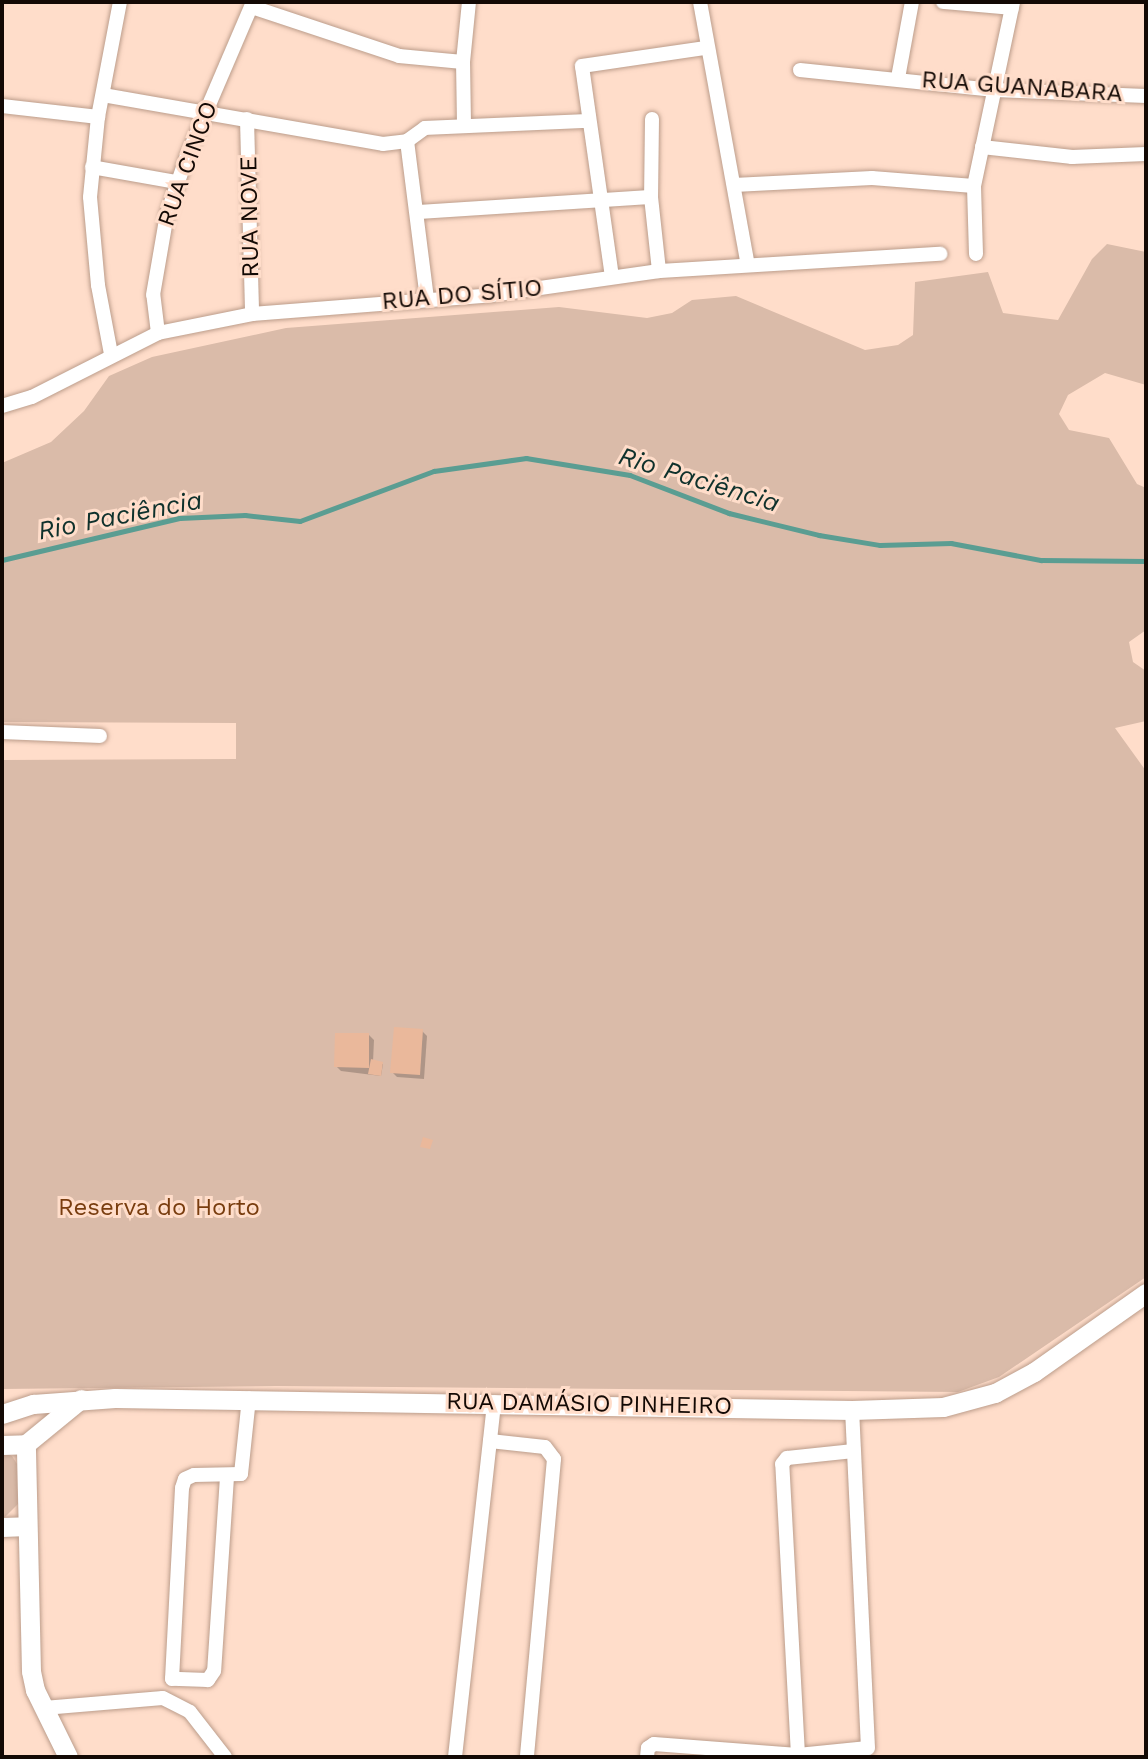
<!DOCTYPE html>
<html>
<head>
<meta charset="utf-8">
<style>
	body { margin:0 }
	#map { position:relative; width:1148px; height:1759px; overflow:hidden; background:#ffddca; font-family:"Work Sans",sans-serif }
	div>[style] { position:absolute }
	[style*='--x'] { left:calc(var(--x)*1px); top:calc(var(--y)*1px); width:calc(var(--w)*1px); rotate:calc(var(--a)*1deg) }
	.green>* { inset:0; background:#dabba9 }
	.shadow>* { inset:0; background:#0003 }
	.stream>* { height:4.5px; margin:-2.25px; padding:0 2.25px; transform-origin:2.25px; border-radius:2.25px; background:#5a9d92 }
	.building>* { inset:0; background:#eab89b }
	.roads { filter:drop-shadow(0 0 2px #bc9d8b) drop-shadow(0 0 2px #bc9d8b) }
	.minor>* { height:14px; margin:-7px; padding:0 7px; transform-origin:7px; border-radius:7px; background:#fff }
	.tertiary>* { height:19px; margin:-9.5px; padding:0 9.5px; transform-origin:9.5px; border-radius:9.5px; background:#fff }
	span { translate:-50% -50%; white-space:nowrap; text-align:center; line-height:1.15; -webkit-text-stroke:6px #ffddca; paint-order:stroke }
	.street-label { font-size:24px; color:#130904 }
	.park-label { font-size:24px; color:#793d0f }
	.water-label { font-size:26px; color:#0f312c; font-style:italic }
	.frame { position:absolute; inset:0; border:4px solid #130904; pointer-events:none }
</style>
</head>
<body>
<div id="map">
	<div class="green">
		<i style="clip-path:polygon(1107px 244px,1146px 252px,1146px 385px,1105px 373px,1068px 395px,1059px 414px,1069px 430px,1109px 438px,1137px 484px,1146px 488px,1146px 630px,1129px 642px,1133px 662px,1146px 671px,1146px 721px,1115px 728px,1146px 771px,1146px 1277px,999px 1377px,958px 1392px,277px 1386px,2px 1389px,2px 760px,236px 759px,236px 723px,2px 722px,2px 463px,51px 442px,84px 411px,109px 376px,152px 357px,286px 328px,559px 307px,647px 318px,672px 313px,692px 300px,736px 296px,865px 350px,898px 345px,913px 335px,915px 282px,988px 272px,1003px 313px,1058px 320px,1092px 259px)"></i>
		<i style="clip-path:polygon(2px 1452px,12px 1456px,17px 1464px,18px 1504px,2px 1520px)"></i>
	</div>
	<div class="shadow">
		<i style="clip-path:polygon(422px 1031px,427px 1036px,424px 1079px,397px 1077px,392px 1072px)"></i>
		<i style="clip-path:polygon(369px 1035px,374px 1040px,373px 1062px,383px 1064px,381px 1076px,341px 1071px,336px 1066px)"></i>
	</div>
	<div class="stream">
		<i style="--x:2;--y:560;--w:183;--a:-13.3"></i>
		<i style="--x:180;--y:518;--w:65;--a:-2.6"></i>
		<i style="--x:245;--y:515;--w:55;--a:6.2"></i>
		<i style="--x:300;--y:521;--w:143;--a:-20.5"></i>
		<i style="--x:434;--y:471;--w:93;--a:-8"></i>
		<i style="--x:526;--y:458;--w:105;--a:9.3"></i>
		<i style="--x:630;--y:475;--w:106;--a:21"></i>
		<i style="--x:729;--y:513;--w:93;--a:13.7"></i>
		<i style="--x:819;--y:535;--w:62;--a:9.3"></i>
		<i style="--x:880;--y:545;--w:71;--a:-1.6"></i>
		<i style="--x:951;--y:543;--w:92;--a:10.7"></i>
		<i style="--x:1041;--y:560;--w:105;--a:0.5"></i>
	</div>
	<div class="building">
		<i style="clip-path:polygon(394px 1027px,423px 1029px,420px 1075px,390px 1073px)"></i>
		<i style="clip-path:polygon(335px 1033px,369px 1033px,369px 1068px,334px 1067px)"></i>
		<i style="clip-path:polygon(371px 1059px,383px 1062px,381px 1076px,368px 1074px)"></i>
		<i style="clip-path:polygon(423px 1137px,433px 1140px,430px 1149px,420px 1147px)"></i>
	</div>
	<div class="roads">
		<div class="minor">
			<i style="--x:700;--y:2;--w:267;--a:79.7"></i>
			<i style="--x:943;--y:2;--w:69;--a:5"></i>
			<i style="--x:252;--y:7;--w:155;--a:18.4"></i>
			<i style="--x:399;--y:56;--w:64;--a:5.4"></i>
			<i style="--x:800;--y:70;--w:196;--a:5.9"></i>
			<i style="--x:995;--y:90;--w:151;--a:2.3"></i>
			<i style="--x:898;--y:78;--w:77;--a:-79.6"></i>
			<i style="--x:103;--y:95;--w:284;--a:9.9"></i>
			<i style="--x:383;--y:144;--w:24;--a:-7"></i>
			<i style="--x:2;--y:106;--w:97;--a:6.5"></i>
			<i style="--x:247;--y:119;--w:195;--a:88.5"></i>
			<i style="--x:652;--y:119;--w:78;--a:90.7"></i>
			<i style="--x:651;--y:197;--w:74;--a:83.8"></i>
			<i style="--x:464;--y:124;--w:62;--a:-90.9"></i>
			<i style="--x:463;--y:62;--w:60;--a:-84.3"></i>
			<i style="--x:982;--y:147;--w:91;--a:6.3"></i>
			<i style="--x:1072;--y:157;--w:74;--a:-2.3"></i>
			<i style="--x:92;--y:167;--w:85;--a:10.1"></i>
			<i style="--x:734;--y:185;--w:138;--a:-2.9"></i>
			<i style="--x:872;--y:178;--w:102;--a:4.5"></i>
			<i style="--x:418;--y:212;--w:233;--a:-3.7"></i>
			<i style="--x:976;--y:254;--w:68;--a:-91.7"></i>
			<i style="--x:974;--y:186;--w:188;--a:-78"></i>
			<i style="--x:612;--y:277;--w:213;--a:-98.1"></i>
			<i style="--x:582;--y:66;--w:125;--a:-8.3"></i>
			<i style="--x:427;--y:299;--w:159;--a:-97.2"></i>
			<i style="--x:407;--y:141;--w:22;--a:-36"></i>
			<i style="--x:425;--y:128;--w:162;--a:-2.5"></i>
			<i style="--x:158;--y:333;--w:38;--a:-97"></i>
			<i style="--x:153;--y:295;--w:82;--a:-80.2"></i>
			<i style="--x:167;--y:214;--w:61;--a:-71"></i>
			<i style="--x:187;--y:156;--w:168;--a:-66.8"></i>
			<i style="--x:111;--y:354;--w:70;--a:-100.7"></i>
			<i style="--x:98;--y:285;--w:88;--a:-95.2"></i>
			<i style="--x:90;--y:197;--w:80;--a:-84.3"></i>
			<i style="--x:98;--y:117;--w:117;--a:-79.2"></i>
			<i style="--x:2;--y:406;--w:31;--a:-17"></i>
			<i style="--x:32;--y:397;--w:141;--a:-26.9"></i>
			<i style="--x:158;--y:333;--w:96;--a:-11.4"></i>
			<i style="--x:252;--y:314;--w:240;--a:-4.5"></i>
			<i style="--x:491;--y:295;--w:170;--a:-8.1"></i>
			<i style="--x:659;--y:271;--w:282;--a:-3.5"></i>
			<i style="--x:2;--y:732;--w:98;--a:2.3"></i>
			<i style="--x:490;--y:1441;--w:55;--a:6.2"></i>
			<i style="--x:545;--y:1447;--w:15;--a:53"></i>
			<i style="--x:554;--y:1459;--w:299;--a:95.2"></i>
			<i style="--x:227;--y:1477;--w:194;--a:93.8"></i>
			<i style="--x:214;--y:1671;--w:11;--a:124"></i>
			<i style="--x:208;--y:1680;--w:36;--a:-178"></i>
			<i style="--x:172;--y:1679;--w:191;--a:-87"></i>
			<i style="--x:182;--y:1488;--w:9;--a:-72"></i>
			<i style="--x:185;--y:1479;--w:10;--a:-24"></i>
			<i style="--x:194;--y:1475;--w:47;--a:-1.2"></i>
			<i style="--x:241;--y:1474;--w:76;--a:-84"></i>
			<i style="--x:44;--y:1708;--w:119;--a:-4.8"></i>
			<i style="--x:163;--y:1698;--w:30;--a:27"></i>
			<i style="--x:190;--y:1712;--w:57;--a:52.1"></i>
			<i style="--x:798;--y:1755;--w:291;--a:-93.1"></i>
			<i style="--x:782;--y:1464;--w:8;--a:-50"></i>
			<i style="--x:787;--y:1458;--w:67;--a:-6"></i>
			<i style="--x:455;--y:1757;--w:357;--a:-83.7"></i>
			<i style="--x:647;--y:1757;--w:9;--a:-84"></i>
			<i style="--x:648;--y:1748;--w:7;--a:-34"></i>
			<i style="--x:654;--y:1744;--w:144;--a:4.4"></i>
			<i style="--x:798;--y:1755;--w:70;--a:-5.7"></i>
			<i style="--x:868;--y:1748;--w:338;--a:-92.7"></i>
		</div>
		<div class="tertiary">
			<i style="--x:2;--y:1414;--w:33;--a:-18"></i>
			<i style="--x:33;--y:1404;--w:82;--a:-4.2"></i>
			<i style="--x:115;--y:1398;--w:737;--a:0.93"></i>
			<i style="--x:852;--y:1410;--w:91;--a:-1.9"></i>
			<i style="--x:943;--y:1407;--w:54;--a:-15.1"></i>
			<i style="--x:995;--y:1393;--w:44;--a:-28.3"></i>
			<i style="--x:1034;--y:1372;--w:137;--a:-35.2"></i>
			<i style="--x:2;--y:1445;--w:24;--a:-2"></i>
			<i style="--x:2;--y:1527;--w:25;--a:-2"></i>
			<i style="--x:68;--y:1757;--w:75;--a:-116.2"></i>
			<i style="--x:35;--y:1690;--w:19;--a:-102"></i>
			<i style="--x:31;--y:1671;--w:227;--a:-91.3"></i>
			<i style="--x:26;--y:1444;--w:71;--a:-39.3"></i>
		</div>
	</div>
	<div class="street-label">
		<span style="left:1022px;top:87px;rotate:4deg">RUA GUANABARA</span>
		<span style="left:188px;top:164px;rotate:-70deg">RUA CINCO</span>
		<span style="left:250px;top:217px;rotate:-91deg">RUA NOVE</span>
		<span style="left:462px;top:295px;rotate:-5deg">RUA DO SÍTIO</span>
		<span style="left:589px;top:1404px;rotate:1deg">RUA DAMÁSIO PINHEIRO</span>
	</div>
	<div class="park-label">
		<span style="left:159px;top:1208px">Reserva do Horto</span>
	</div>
	<div class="water-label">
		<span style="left:699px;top:480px;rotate:17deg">Rio Paciência</span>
		<span style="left:120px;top:516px;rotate:-11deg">Rio Paciência</span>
	</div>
	<div class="frame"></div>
</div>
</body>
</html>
